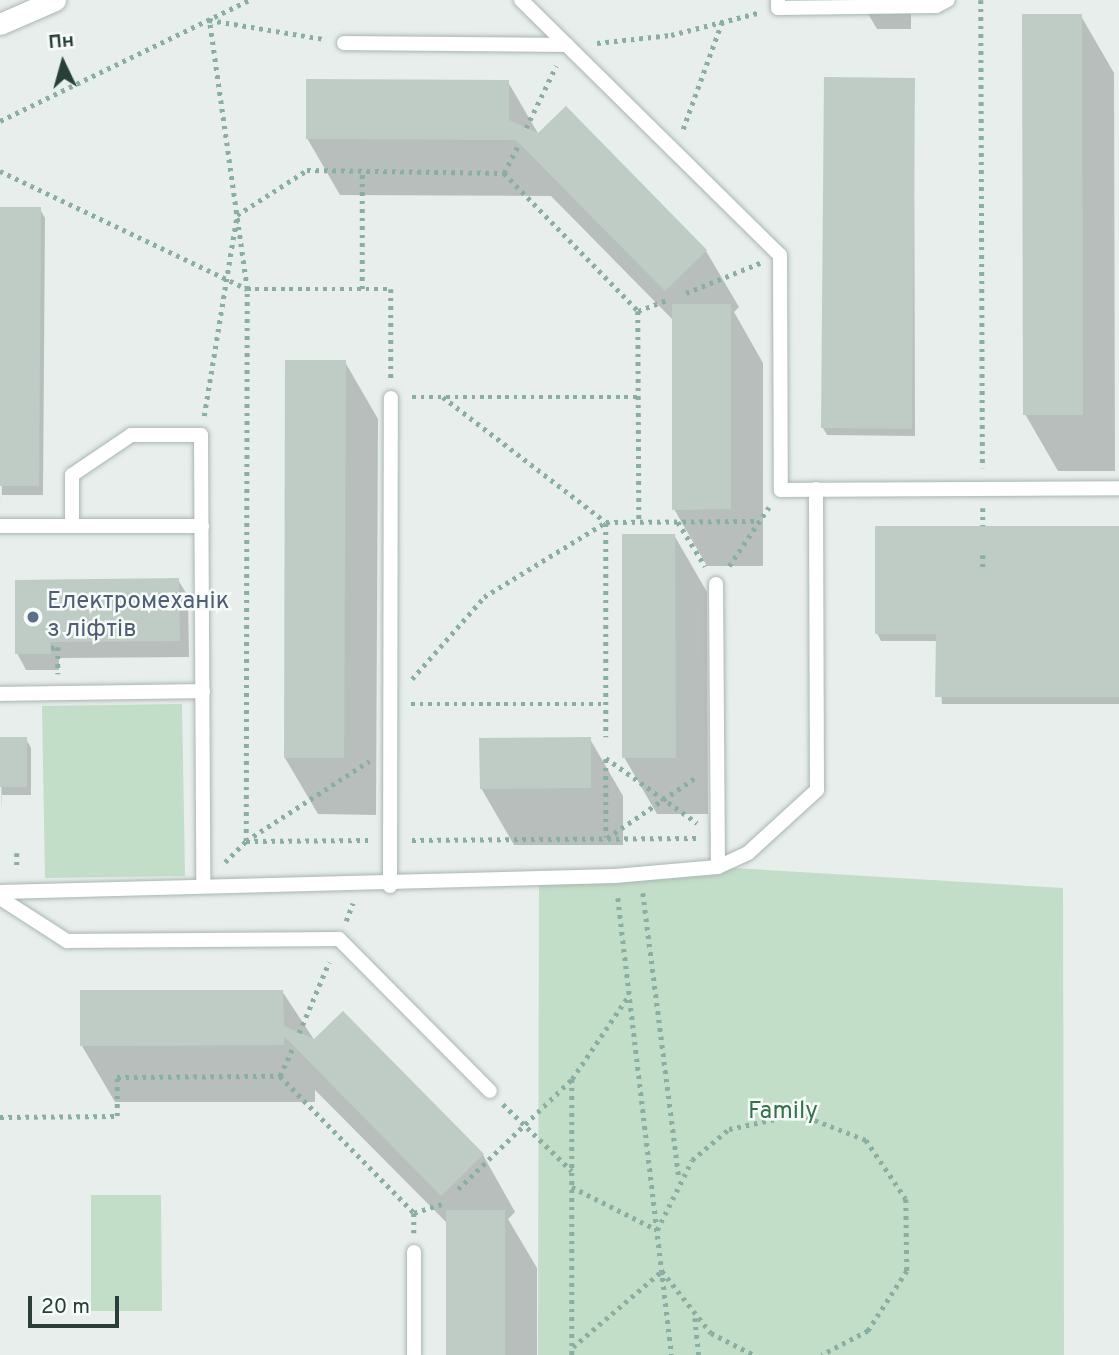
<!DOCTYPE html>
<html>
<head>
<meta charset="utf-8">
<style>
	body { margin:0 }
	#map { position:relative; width:1119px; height:1355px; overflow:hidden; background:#e7eeeb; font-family:Overpass,sans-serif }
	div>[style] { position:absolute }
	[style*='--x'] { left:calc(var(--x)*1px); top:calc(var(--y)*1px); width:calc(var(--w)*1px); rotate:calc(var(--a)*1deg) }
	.green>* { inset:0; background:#c2ddc8 }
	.shadow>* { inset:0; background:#0003 }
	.building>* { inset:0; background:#bfccc6 }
	.path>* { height:4.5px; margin-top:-2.25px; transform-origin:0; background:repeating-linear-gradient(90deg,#8aafa2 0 3.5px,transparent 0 8.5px) }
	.roads { filter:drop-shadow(0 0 2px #aab6b2) drop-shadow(0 0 2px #aab6b2) }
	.lane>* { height:14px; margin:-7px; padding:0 7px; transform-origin:7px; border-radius:7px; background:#fff }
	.secondary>* { height:21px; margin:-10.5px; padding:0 10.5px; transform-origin:10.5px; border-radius:10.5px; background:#fff }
	.dots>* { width:19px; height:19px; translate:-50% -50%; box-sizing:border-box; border:4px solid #f7fbf9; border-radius:50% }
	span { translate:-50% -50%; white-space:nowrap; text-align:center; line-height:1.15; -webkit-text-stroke:5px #f7fbf9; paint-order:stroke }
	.service-label { font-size:24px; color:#4e5e75 }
	.left { translate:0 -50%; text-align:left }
	.park-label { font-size:24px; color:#34734a }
	.north { position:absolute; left:28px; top:28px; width:70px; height:70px; -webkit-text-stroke:5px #f7fbf9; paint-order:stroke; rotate:355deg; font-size:19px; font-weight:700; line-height:28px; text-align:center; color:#273f38 }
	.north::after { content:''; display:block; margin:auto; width:24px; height:32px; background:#273f38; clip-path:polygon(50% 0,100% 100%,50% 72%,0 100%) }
	.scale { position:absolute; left:28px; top:1296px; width:91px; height:32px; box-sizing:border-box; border:4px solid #273f38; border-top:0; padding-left:9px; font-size:21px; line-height:24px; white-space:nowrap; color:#273f38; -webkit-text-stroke:5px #f7fbf9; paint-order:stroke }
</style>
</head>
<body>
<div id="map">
	<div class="green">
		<i style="clip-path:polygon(182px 704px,185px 876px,45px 878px,42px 706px)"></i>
		<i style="clip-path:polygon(718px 867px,1063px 888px,1064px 1355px,538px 1355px,539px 879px)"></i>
		<i style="clip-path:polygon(91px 1195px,161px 1195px,162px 1311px,91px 1311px)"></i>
	</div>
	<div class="shadow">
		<i style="clip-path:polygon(860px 0,911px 0,911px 29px,877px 29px)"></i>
		<i style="clip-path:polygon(1081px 16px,1114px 73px,1115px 471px,1058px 471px,1025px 414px)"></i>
		<i style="clip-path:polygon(914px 79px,915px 436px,827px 435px,823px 428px)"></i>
		<i style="clip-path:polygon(508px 82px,539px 135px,706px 251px,739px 307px,734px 312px,763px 363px,763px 566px,707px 566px,674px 509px,674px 321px,551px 196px,340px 195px,307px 138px)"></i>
		<i style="clip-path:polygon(0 209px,40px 209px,45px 218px,43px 495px,2px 495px,2px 515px)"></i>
		<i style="clip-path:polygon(345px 362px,378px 419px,376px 815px,318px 814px,285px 758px)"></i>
		<i style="clip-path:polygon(1119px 528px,1119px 704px,942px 704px,937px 641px,881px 641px,877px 633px)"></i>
		<i style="clip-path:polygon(674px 535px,707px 592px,708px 814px,657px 814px,624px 757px)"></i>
		<i style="clip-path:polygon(178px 580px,188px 596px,189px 657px,59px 658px,59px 670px,26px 670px,17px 653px)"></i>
		<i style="clip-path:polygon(0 739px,26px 739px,31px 748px,31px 795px,2px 795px,2px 811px)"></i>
		<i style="clip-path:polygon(590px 739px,623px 796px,623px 845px,514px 845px,481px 788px)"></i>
		<i style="clip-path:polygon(282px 991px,315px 1041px,343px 1013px,483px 1155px,515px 1212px,508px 1219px,537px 1268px,537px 1355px,448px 1355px,448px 1224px,315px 1090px,315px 1102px,115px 1102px,82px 1046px)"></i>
	</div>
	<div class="building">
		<i style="clip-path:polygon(1022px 14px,1082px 14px,1083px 415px,1023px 415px)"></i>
		<i style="clip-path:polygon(824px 77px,915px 78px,912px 429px,821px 428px)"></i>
		<i style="clip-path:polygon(306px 79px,509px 80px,509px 120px,538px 133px,566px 106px,707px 250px,665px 291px,516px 140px,306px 139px)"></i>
		<i style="clip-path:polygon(0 207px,41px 207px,39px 486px,0 486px)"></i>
		<i style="clip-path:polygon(672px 304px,731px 304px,731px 509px,672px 510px)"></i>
		<i style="clip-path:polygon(285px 360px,346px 360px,344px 758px,284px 758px)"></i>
		<i style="clip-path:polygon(875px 526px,1119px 526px,1119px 697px,935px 697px,936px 634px,875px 634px)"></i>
		<i style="clip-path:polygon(622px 534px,675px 534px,676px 758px,622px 758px)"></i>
		<i style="clip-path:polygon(179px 578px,180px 641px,50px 642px,51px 654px,15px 654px,15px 580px)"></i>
		<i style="clip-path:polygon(0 737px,27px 737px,27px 787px,0 787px)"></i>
		<i style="clip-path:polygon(591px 737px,591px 788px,480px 789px,479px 738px)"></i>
		<i style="clip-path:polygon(80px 990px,283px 990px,284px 1026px,314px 1039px,343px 1011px,484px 1154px,441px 1196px,284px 1036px,284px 1045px,80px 1046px)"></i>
		<i style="clip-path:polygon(446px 1210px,505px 1210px,505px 1355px,446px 1355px)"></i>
	</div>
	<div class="path">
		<i style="--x:981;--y:0;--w:468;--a:89.8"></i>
		<i style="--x:597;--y:43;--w:74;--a:-6.2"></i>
		<i style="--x:671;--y:35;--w:89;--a:-14.3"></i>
		<i style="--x:0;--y:121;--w:277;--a:-25.9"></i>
		<i style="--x:526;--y:128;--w:69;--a:-64.2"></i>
		<i style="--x:683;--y:129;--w:114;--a:-70"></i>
		<i style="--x:0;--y:171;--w:274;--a:25.5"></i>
		<i style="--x:247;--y:289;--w:144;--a:0"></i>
		<i style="--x:391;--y:289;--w:89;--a:90"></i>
		<i style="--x:504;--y:173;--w:31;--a:-63"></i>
		<i style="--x:362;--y:289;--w:118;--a:-90"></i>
		<i style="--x:686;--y:293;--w:80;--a:-22.1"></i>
		<i style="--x:638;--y:311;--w:34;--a:-21"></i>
		<i style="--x:412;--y:397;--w:227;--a:0"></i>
		<i style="--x:443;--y:397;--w:205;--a:37.5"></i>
		<i style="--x:204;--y:416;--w:204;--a:-80.7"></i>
		<i style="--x:237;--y:215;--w:83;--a:-32.7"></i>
		<i style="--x:307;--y:170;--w:197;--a:0.9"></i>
		<i style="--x:504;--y:173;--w:192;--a:45.8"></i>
		<i style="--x:638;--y:311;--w:211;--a:89.7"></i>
		<i style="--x:983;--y:508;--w:18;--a:90"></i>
		<i style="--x:678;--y:522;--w:52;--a:58.5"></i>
		<i style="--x:606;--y:523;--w:214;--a:90"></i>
		<i style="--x:983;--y:555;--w:16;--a:90"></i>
		<i style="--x:729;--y:566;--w:71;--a:-55.9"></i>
		<i style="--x:51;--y:648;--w:7;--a:-8"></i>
		<i style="--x:58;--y:647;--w:27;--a:90"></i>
		<i style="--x:412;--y:679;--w:109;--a:-48.7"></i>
		<i style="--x:484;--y:597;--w:143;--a:-31.6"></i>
		<i style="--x:606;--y:522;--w:153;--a:-0.4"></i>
		<i style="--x:411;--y:704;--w:195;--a:0"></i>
		<i style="--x:606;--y:758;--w:112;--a:35.5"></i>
		<i style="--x:606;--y:759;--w:78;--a:90"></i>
		<i style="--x:607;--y:838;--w:107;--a:-34.3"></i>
		<i style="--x:412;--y:840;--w:285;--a:-0.4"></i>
		<i style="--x:246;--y:841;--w:552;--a:-89.9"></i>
		<i style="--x:247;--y:289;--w:272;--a:-98"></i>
		<i style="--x:209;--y:20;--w:117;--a:9.4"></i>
		<i style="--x:246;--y:841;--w:122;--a:-0.5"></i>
		<i style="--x:17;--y:853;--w:16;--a:90"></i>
		<i style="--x:225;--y:862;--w:30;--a:-45"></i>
		<i style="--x:246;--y:841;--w:147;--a:-33"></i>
		<i style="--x:643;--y:893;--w:288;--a:82.8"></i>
		<i style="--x:618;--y:898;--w:460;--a:83.3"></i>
		<i style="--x:346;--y:921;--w:19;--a:-69"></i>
		<i style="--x:299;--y:1033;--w:77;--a:-67.1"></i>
		<i style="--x:280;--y:1076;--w:30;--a:-66"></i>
		<i style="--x:572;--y:1079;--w:276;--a:90"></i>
		<i style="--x:503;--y:1104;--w:96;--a:44.2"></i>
		<i style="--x:0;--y:1117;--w:117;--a:-0.5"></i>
		<i style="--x:117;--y:1116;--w:39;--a:-90"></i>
		<i style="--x:117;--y:1077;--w:163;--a:-0.4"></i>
		<i style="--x:280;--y:1076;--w:192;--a:45.6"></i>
		<i style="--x:414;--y:1213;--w:20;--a:90"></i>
		<i style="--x:572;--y:1187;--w:95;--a:26.8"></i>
		<i style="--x:657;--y:1230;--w:78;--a:-63.4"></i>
		<i style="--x:692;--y:1160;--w:48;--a:-40"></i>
		<i style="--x:729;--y:1129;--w:72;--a:-12.1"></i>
		<i style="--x:799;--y:1114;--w:72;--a:21.2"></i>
		<i style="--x:866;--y:1140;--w:71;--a:55.9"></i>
		<i style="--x:906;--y:1199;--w:72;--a:89.2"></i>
		<i style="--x:907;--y:1271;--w:72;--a:123"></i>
		<i style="--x:868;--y:1331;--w:52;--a:152.4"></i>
		<i style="--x:458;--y:1189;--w:158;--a:-44"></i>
		<i style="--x:572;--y:1079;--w:102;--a:-55.8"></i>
		<i style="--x:414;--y:1213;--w:32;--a:-18"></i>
		<i style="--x:695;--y:1318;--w:37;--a:84"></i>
		<i style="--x:573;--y:1347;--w:117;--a:-40.5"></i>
		<i style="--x:662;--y:1271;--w:79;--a:51.7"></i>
		<i style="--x:711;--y:1333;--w:48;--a:27.1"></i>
	</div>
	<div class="roads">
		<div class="lane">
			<i style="--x:521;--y:0;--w:363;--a:44.6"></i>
			<i style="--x:780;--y:255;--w:235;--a:89.8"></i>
			<i style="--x:781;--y:490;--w:338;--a:-0.3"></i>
			<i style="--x:778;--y:0;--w:8;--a:90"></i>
			<i style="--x:778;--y:8;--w:158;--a:-0.7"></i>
			<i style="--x:936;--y:6;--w:13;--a:-27"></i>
			<i style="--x:344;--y:43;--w:223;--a:0.5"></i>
			<i style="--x:0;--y:526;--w:202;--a:0"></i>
			<i style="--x:72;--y:526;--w:51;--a:-90"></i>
			<i style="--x:72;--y:475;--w:71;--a:-34.1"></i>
			<i style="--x:131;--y:435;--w:70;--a:0"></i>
			<i style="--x:201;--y:435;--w:449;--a:89.7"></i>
			<i style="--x:716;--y:584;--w:283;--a:89.6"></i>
			<i style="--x:0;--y:694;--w:203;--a:-0.8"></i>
			<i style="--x:390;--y:886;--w:488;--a:-89.9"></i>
			<i style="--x:0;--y:892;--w:615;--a:-1.49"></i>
			<i style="--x:615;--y:876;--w:103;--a:-5"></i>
			<i style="--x:718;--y:867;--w:33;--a:-25"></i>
			<i style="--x:748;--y:853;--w:93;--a:-42.4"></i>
			<i style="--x:817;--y:790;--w:301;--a:-90.2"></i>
			<i style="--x:0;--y:898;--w:80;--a:32.7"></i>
			<i style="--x:67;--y:941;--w:272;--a:-0.4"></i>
			<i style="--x:339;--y:939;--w:214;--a:45.2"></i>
			<i style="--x:414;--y:1252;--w:103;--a:90"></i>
		</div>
		<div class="secondary">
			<i style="--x:0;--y:24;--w:60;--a:-23.6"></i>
		</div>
	</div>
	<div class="dots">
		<i style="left:33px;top:617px;background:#5c6f8a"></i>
	</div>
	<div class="service-label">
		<span class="left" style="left:47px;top:617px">Електромеханік<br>з ліфтів</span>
	</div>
	<div class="park-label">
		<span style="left:783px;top:1113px">Family</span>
	</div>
	<div class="north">Пн</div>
	<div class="scale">20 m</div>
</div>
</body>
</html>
